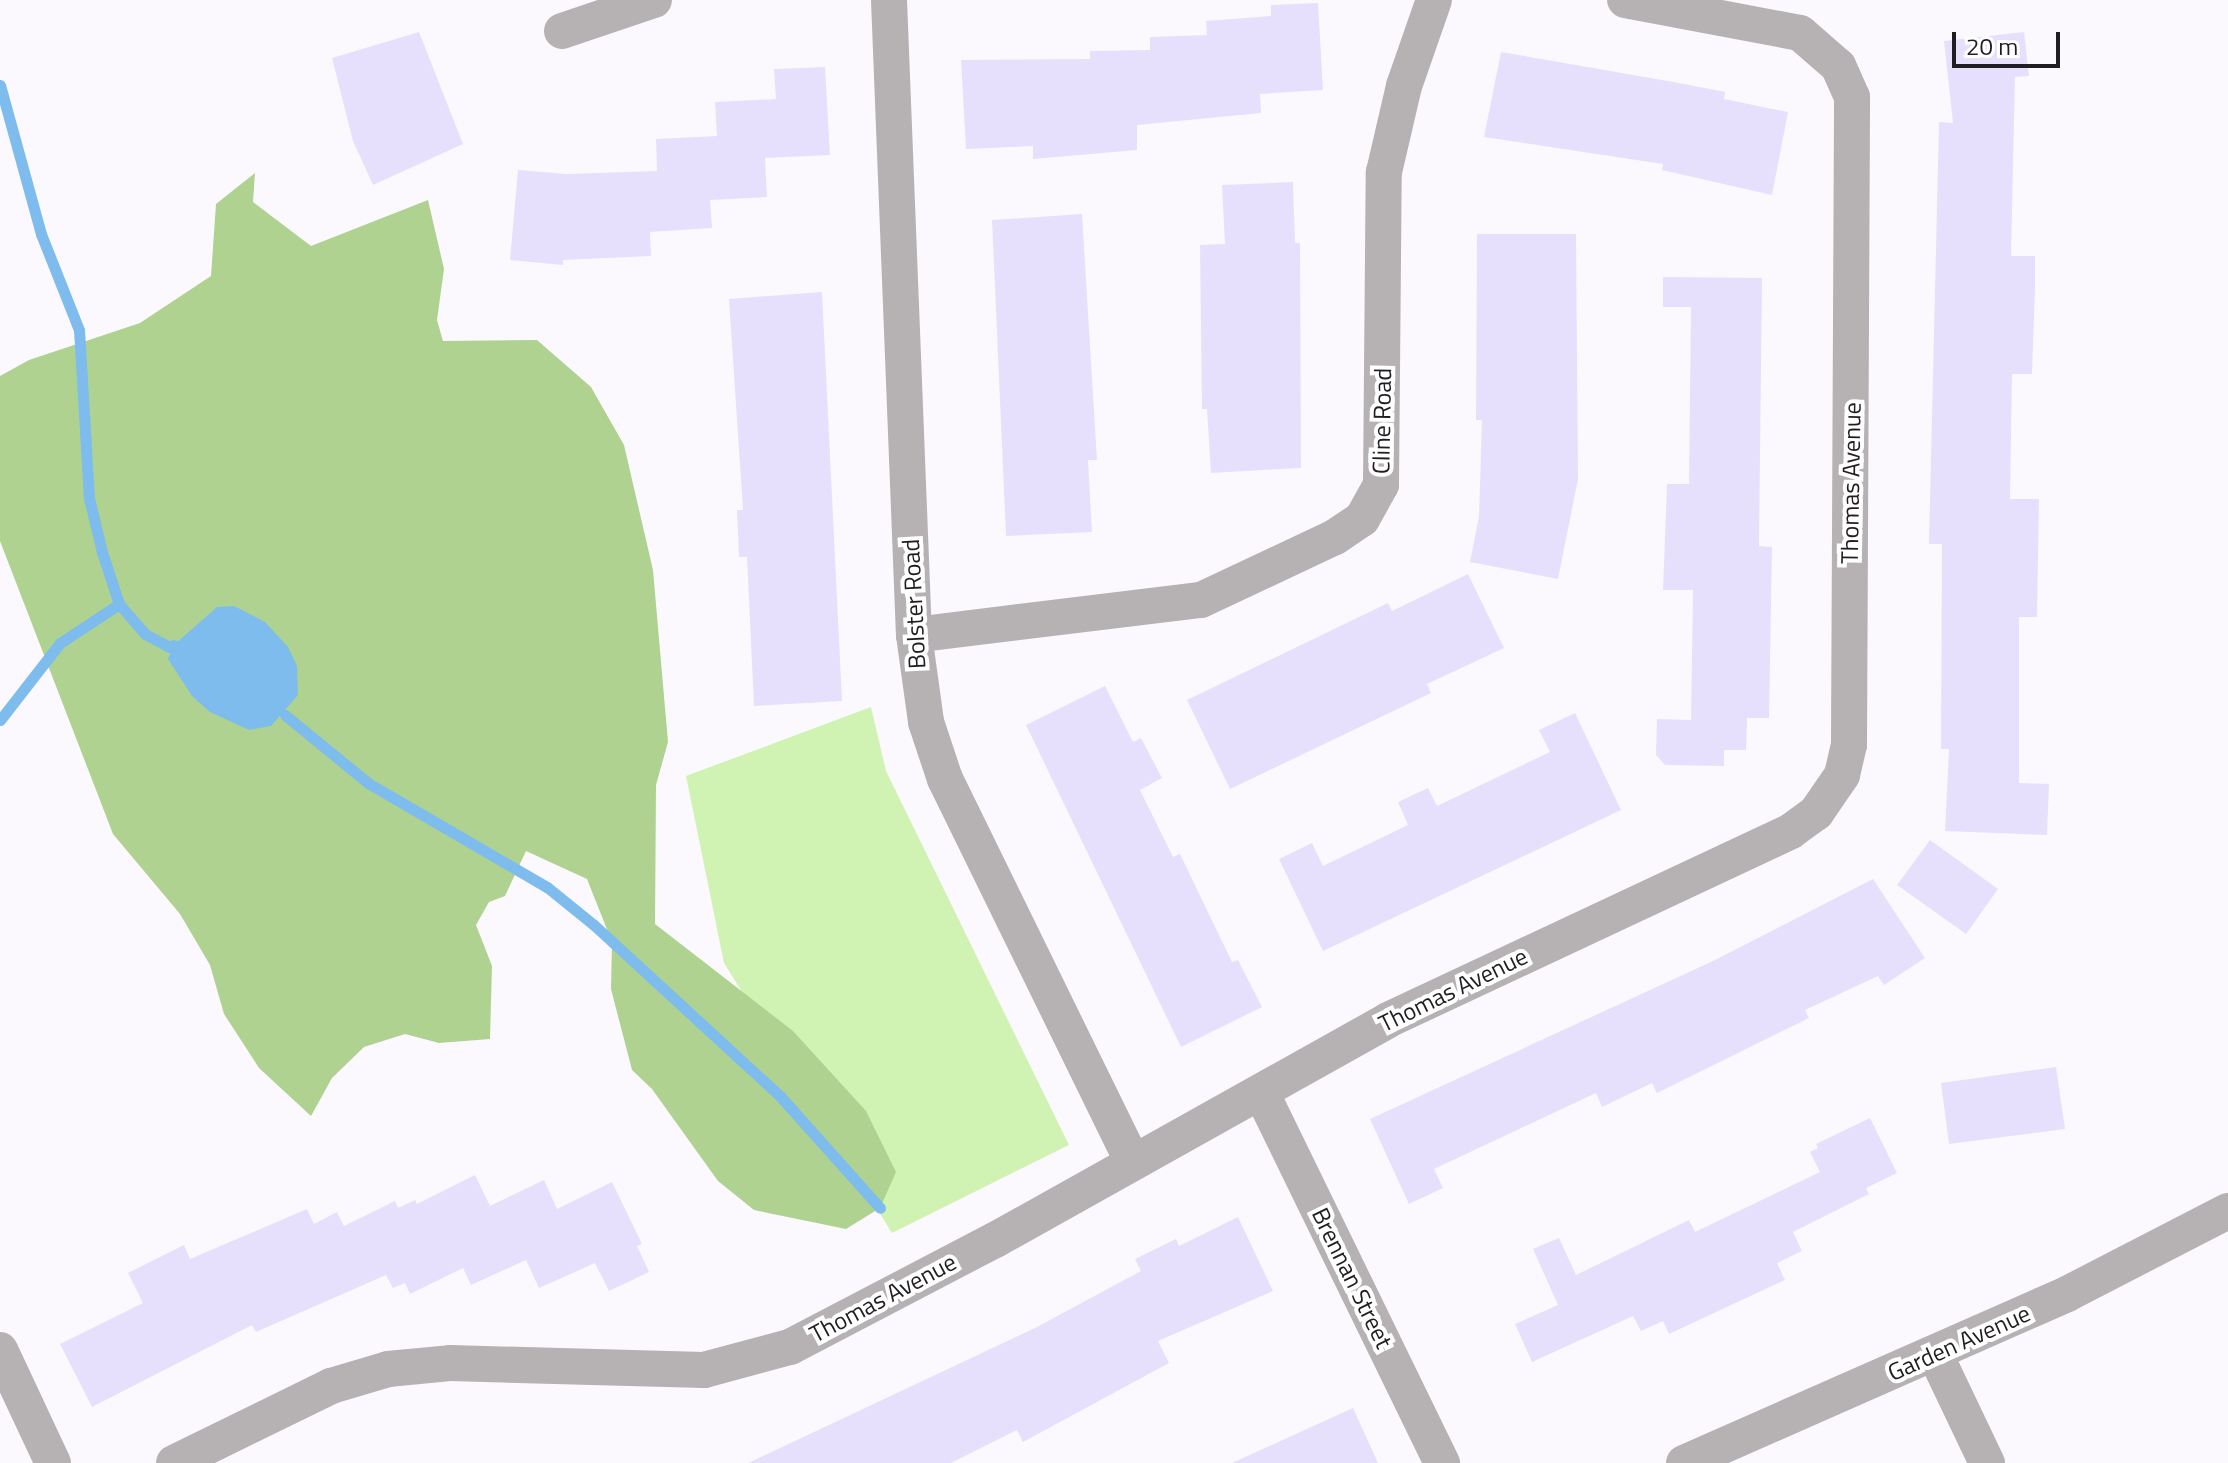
<!DOCTYPE html>
<html>
<head>
<meta charset="utf-8">
<style>
	body { margin:0 }
	#map { position:relative; width:2228px; height:1463px; overflow:hidden; background:#fbf9fe; font-family:"Titillium Web",sans-serif }
	div>[style] { position:absolute }
	[style*='--x'] { left:calc(var(--x)*1px); top:calc(var(--y)*1px); width:calc(var(--w)*1px); rotate:calc(var(--a)*1deg) }
	.green>* { inset:0; background:#d0f3b3 }
	.forest>* { inset:0; background:#afd291 }
	.water>* { inset:0; background:#7dbcec }
	.stream>* { height:11px; margin:-5.5px; padding:0 5.5px; transform-origin:5.5px; border-radius:5.5px; background:#7dbcec }
	.building>* { inset:0; background:#e7e0fc }
	.minor>* { height:36px; margin:-18px; padding:0 18px; transform-origin:18px; border-radius:18px; background:#b6b1b2 }
	span { translate:-50% -50%; white-space:nowrap; text-align:center; line-height:1.15; -webkit-text-stroke:8px #fff; paint-order:stroke }
	.street-label { font-size:24px; color:#201e22 }
	.scale { position:absolute; left:1952px; top:32px; width:108px; height:36px; box-sizing:border-box; border:4px solid #201e22; border-top:0; padding-left:10px; font-size:24px; line-height:28px; white-space:nowrap; color:#201e22; -webkit-text-stroke:6px #fff; paint-order:stroke }
</style>
</head>
<body>
<div id="map">
	<div class="green">
		<i style="clip-path:polygon(871px 707px,886px 771px,1069px 1145px,892px 1233px,724px 963px,686px 776px)"></i>
	</div>
	<div class="forest">
		<i style="clip-path:polygon(255px 173px,253px 202px,311px 246px,428px 200px,444px 269px,437px 320px,443px 341px,537px 340px,591px 387px,624px 445px,653px 570px,668px 742px,656px 785px,655px 924px,793px 1031px,866px 1111px,896px 1172px,880px 1208px,846px 1229px,754px 1210px,718px 1181px,652px 1089px,632px 1070px,611px 989px,612px 942px,587px 879px,526px 851px,505px 896px,489px 902px,476px 925px,492px 966px,490px 1039px,439px 1043px,405px 1034px,364px 1047px,332px 1078px,311px 1116px,259px 1068px,224px 1014px,210px 965px,180px 914px,113px 834px,0 541px,0 376px,29px 360px,140px 323px,211px 276px,216px 204px)"></i>
	</div>
	<div class="water">
		<i style="clip-path:polygon(234px 606px,265px 622px,288px 647px,297px 666px,298px 695px,271px 726px,249px 730px,210px 712px,192px 696px,168px 659px,174px 645px,217px 607px)"></i>
	</div>
	<div class="stream">
		<i style="--x:0;--y:85;--w:155;--a:74.6"></i>
		<i style="--x:41;--y:234;--w:103;--a:68.4"></i>
		<i style="--x:79;--y:330;--w:168;--a:86.6"></i>
		<i style="--x:89;--y:498;--w:56;--a:76.5"></i>
		<i style="--x:102;--y:552;--w:55;--a:71.9"></i>
		<i style="--x:119;--y:604;--w:40;--a:49"></i>
		<i style="--x:145;--y:634;--w:27;--a:28"></i>
		<i style="--x:169;--y:647;--w:5;--a:-22"></i>
		<i style="--x:285;--y:715;--w:107;--a:39.3"></i>
		<i style="--x:368;--y:783;--w:207;--a:30.2"></i>
		<i style="--x:547;--y:887;--w:60;--a:39"></i>
		<i style="--x:594;--y:925;--w:253;--a:42.6"></i>
		<i style="--x:780;--y:1096;--w:150;--a:48.2"></i>
		<i style="--x:0;--y:720;--w:98;--a:-52.1"></i>
		<i style="--x:60;--y:643;--w:71;--a:-33.5"></i>
	</div>
	<div class="building">
		<i style="clip-path:polygon(1318px 3px,1323px 90px,1260px 94px,1261px 113px,1137px 125px,1137px 150px,1033px 159px,1033px 146px,966px 149px,961px 60px,1090px 59px,1090px 51px,1150px 50px,1150px 37px,1207px 35px,1206px 21px,1271px 16px,1271px 5px)"></i>
		<i style="clip-path:polygon(419px 32px,463px 144px,373px 185px,353px 141px,332px 58px)"></i>
		<i style="clip-path:polygon(2024px 32px,2029px 76px,2015px 77px,2011px 256px,2035px 256px,2035px 287px,2032px 374px,2012px 374px,2010px 499px,2039px 499px,2037px 617px,2019px 617px,2019px 783px,2049px 784px,2047px 835px,1945px 831px,1949px 749px,1941px 749px,1942px 544px,1929px 544px,1939px 122px,1953px 123px,1944px 41px)"></i>
		<i style="clip-path:polygon(1501px 52px,1679px 83px,1725px 92px,1724px 99px,1788px 112px,1772px 195px,1662px 170px,1663px 164px,1484px 137px)"></i>
		<i style="clip-path:polygon(825px 67px,830px 155px,765px 158px,767px 197px,710px 200px,712px 228px,650px 232px,651px 256px,563px 260px,563px 265px,510px 260px,518px 170px,566px 174px,657px 171px,656px 139px,717px 136px,715px 102px,776px 99px,774px 69px)"></i>
		<i style="clip-path:polygon(1293px 182px,1295px 243px,1300px 243px,1301px 468px,1211px 473px,1207px 409px,1202px 409px,1200px 245px,1225px 244px,1222px 185px)"></i>
		<i style="clip-path:polygon(1082px 214px,1097px 460px,1088px 460px,1092px 532px,1006px 536px,992px 220px)"></i>
		<i style="clip-path:polygon(1477px 234px,1576px 234px,1578px 479px,1558px 579px,1470px 562px,1479px 516px,1482px 420px,1476px 420px)"></i>
		<i style="clip-path:polygon(1663px 277px,1762px 278px,1759px 546px,1772px 547px,1769px 718px,1747px 718px,1746px 750px,1724px 750px,1724px 766px,1665px 765px,1656px 755px,1657px 719px,1691px 720px,1693px 590px,1663px 590px,1667px 484px,1689px 484px,1691px 307px,1663px 307px)"></i>
		<i style="clip-path:polygon(822px 292px,842px 701px,754px 706px,747px 557px,739px 557px,737px 510px,743px 510px,729px 299px)"></i>
		<i style="clip-path:polygon(1468px 574px,1504px 648px,1427px 684px,1431px 693px,1230px 789px,1187px 700px,1388px 603px,1392px 611px)"></i>
		<i style="clip-path:polygon(1105px 686px,1133px 742px,1141px 738px,1162px 778px,1140px 790px,1173px 857px,1180px 854px,1232px 962px,1238px 960px,1262px 1007px,1181px 1047px,1026px 725px)"></i>
		<i style="clip-path:polygon(1575px 713px,1621px 810px,1323px 951px,1279px 859px,1312px 843px,1323px 866px,1408px 825px,1398px 802px,1428px 788px,1437px 806px,1550px 752px,1539px 730px)"></i>
		<i style="clip-path:polygon(1930px 840px,1998px 889px,1966px 934px,1897px 885px)"></i>
		<i style="clip-path:polygon(1873px 879px,1925px 958px,1884px 985px,1878px 976px,1805px 1010px,1809px 1018px,1657px 1093px,1652px 1083px,1602px 1107px,1596px 1093px,1434px 1169px,1443px 1188px,1409px 1204px,1370px 1119px,1713px 961px)"></i>
		<i style="clip-path:polygon(2056px 1067px,2065px 1129px,1949px 1144px,1941px 1083px)"></i>
		<i style="clip-path:polygon(1870px 1118px,1897px 1173px,1866px 1188px,1869px 1194px,1793px 1232px,1802px 1251px,1777px 1263px,1785px 1280px,1669px 1334px,1663px 1321px,1641px 1331px,1633px 1316px,1532px 1362px,1515px 1324px,1558px 1305px,1533px 1249px,1559px 1238px,1576px 1275px,1689px 1220px,1695px 1232px,1820px 1172px,1810px 1152px,1818px 1148px,1816px 1144px)"></i>
		<i style="clip-path:polygon(475px 1175px,490px 1206px,544px 1180px,557px 1209px,612px 1182px,642px 1244px,637px 1246px,649px 1272px,609px 1291px,595px 1263px,539px 1288px,526px 1260px,471px 1285px,463px 1268px,410px 1294px,405px 1283px,393px 1288px,386px 1275px,256px 1332px,252px 1325px,92px 1407px,60px 1344px,143px 1303px,128px 1273px,184px 1245px,190px 1259px,307px 1209px,314px 1224px,337px 1212px,344px 1226px,395px 1201px,398px 1208px,415px 1200px,417px 1204px)"></i>
		<i style="clip-path:polygon(1238px 1217px,1273px 1291px,1158px 1341px,1169px 1363px,1023px 1442px,1017px 1430px,951px 1463px,748px 1463px,1035px 1328px,1141px 1271px,1135px 1259px,1176px 1239px,1179px 1246px)"></i>
		<i style="clip-path:polygon(1353px 1408px,1378px 1463px,1232px 1463px)"></i>
	</div>
	<div class="minor">
		<i style="--x:889;--y:0;--w:635;--a:87.75"></i>
		<i style="--x:914;--y:635;--w:88;--a:82.1"></i>
		<i style="--x:926;--y:722;--w:60;--a:71.6"></i>
		<i style="--x:945;--y:779;--w:427;--a:63.9"></i>
		<i style="--x:562;--y:31;--w:97;--a:-18.6"></i>
		<i style="--x:914;--y:635;--w:289;--a:-7"></i>
		<i style="--x:1201;--y:600;--w:148;--a:-25.2"></i>
		<i style="--x:1335;--y:537;--w:32;--a:-34"></i>
		<i style="--x:1362;--y:519;--w:39;--a:-61"></i>
		<i style="--x:1381;--y:485;--w:313;--a:-89.5"></i>
		<i style="--x:1384;--y:172;--w:88;--a:-76.9"></i>
		<i style="--x:1404;--y:86;--w:91;--a:-70.8"></i>
		<i style="--x:1262;--y:1094;--w:411;--a:64"></i>
		<i style="--x:0;--y:1350;--w:125;--a:64.9"></i>
		<i style="--x:1935;--y:1354;--w:121;--a:64.5"></i>
		<i style="--x:174;--y:1463;--w:175;--a:-26.1"></i>
		<i style="--x:331;--y:1386;--w:59;--a:-16.6"></i>
		<i style="--x:388;--y:1369;--w:62;--a:-5.5"></i>
		<i style="--x:450;--y:1363;--w:254;--a:1.6"></i>
		<i style="--x:704;--y:1370;--w:89;--a:-15"></i>
		<i style="--x:790;--y:1347;--w:231;--a:-27.6"></i>
		<i style="--x:995;--y:1240;--w:450;--a:-29.2"></i>
		<i style="--x:1388;--y:1020;--w:445;--a:-25.1"></i>
		<i style="--x:1791;--y:831;--w:31;--a:-36"></i>
		<i style="--x:1816;--y:813;--w:46;--a:-55.6"></i>
		<i style="--x:1842;--y:775;--w:31;--a:-77"></i>
		<i style="--x:1849;--y:745;--w:648;--a:-89.73"></i>
		<i style="--x:1852;--y:97;--w:34;--a:-114"></i>
		<i style="--x:1838;--y:66;--w:50;--a:-139"></i>
		<i style="--x:1800;--y:33;--w:178;--a:-169.3"></i>
		<i style="--x:1684;--y:1463;--w:419;--a:-23.8"></i>
		<i style="--x:2067;--y:1294;--w:181;--a:-27.3"></i>
	</div>
	<div class="street-label">
		<span style="left:1382px;top:421px;rotate:-89deg">Cline Road</span>
		<span style="left:1851px;top:483px;rotate:-89deg">Thomas Avenue</span>
		<span style="left:914px;top:604px;rotate:-93deg">Bolster Road</span>
		<span style="left:1453px;top:990px;rotate:-26deg">Thomas Avenue</span>
		<span style="left:1352px;top:1278px;rotate:64deg">Brennan Street</span>
		<span style="left:883px;top:1298px;rotate:-28deg">Thomas Avenue</span>
		<span style="left:1959px;top:1343px;rotate:-24deg">Garden Avenue</span>
	</div>
	<div class="scale">20 m</div>
</div>
</body>
</html>
